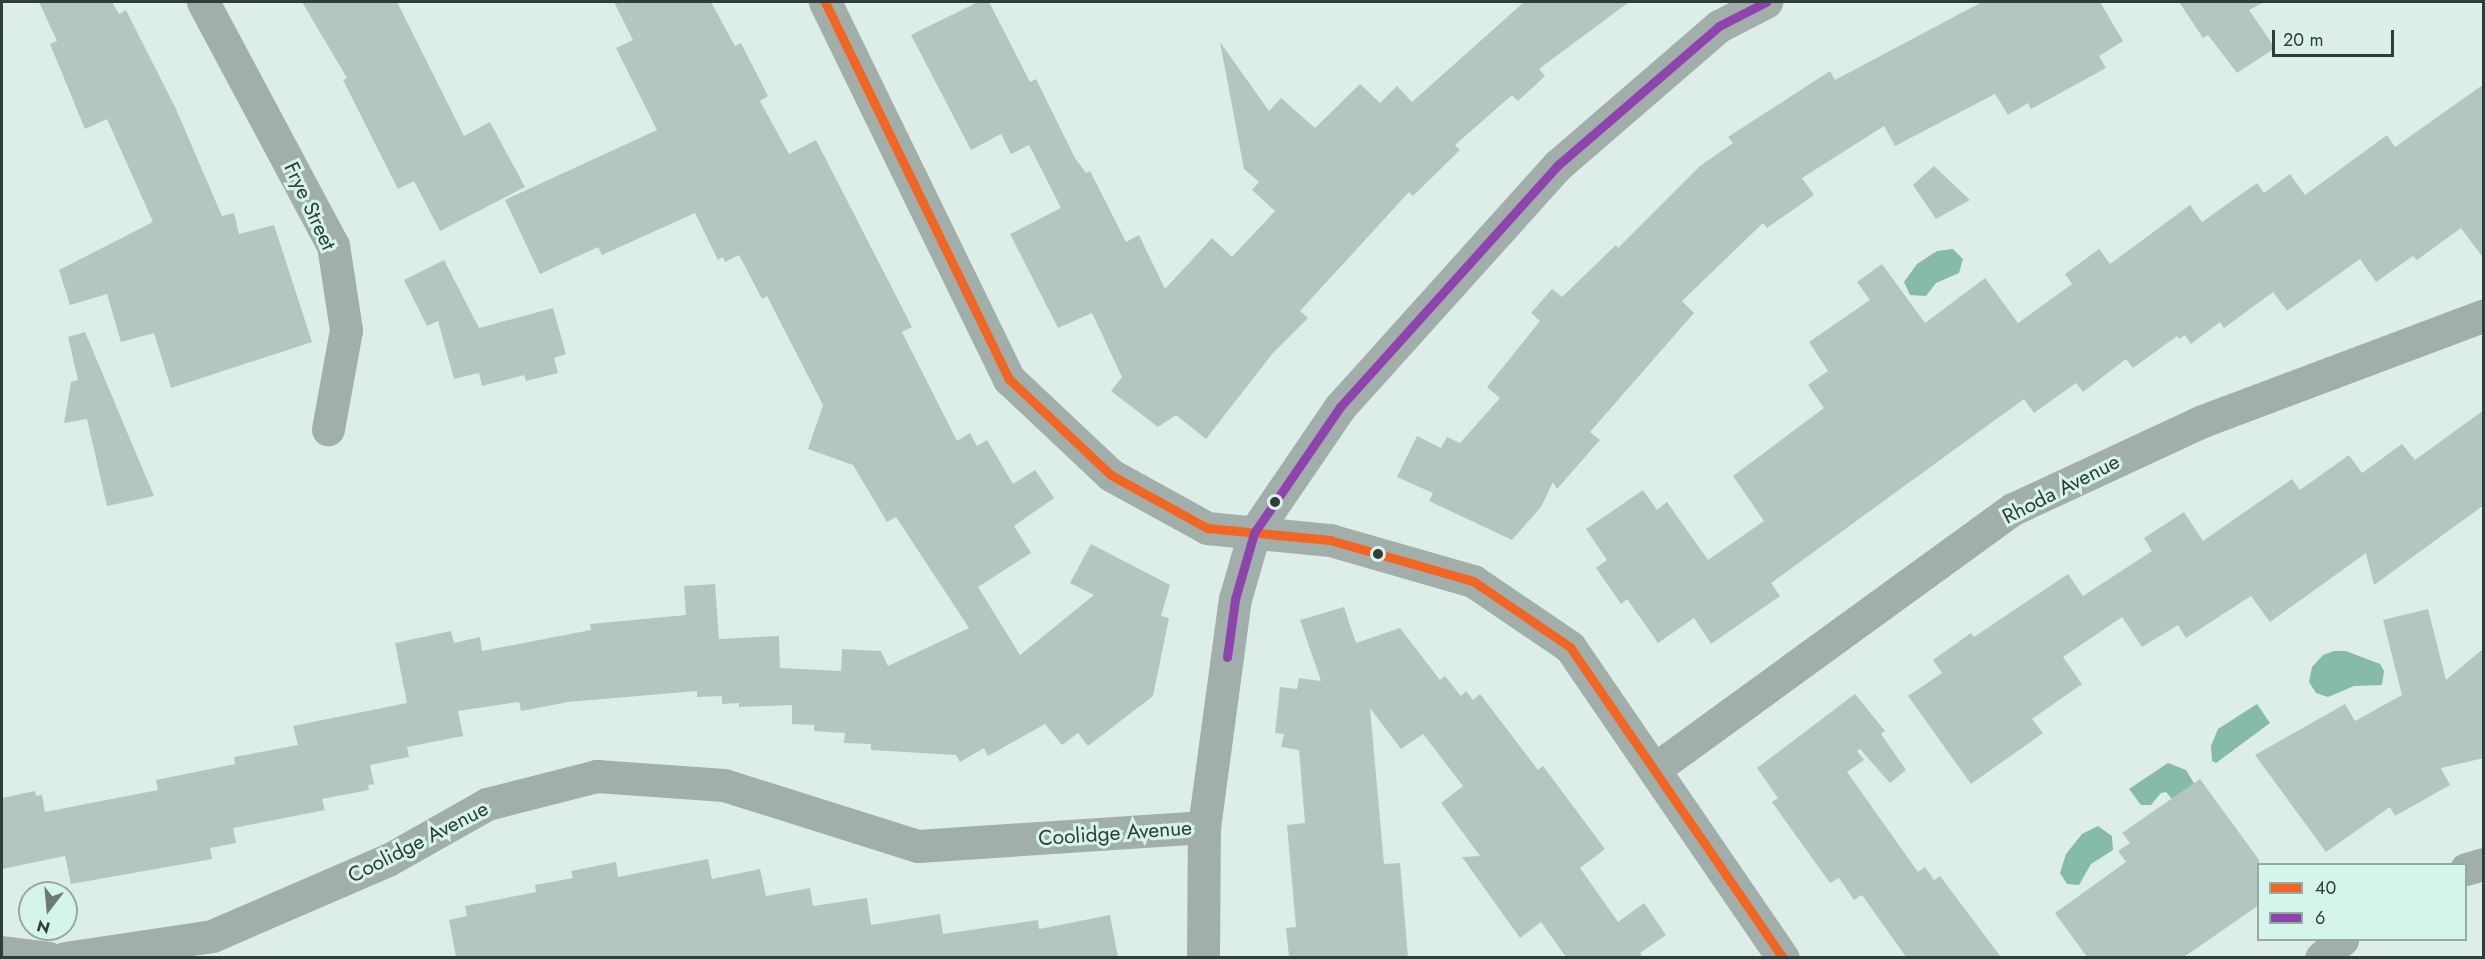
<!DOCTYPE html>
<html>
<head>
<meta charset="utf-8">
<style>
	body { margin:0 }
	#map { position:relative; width:2485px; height:959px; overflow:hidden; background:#ddeee8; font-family:Jost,sans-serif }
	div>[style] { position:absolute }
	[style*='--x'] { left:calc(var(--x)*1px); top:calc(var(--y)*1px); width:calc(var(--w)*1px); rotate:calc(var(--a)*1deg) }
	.water>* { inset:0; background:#86baa9 }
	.building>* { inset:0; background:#b3c7c0 }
	.minor>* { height:33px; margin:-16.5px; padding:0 16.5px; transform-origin:16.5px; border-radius:16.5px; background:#a2aeaa }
	.bus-1>* { height:9px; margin:-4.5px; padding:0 4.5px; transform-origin:4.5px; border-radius:4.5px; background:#f26522 }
	.bus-2>* { height:9px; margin:-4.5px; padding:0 4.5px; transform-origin:4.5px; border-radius:4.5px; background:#8e44ad }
	.dots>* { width:16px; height:16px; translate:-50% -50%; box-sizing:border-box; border:3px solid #d6f5ea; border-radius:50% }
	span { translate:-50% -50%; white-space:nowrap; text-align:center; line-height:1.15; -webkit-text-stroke:6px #d6f5ea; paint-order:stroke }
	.street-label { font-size:21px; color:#313d39 }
	.frame { position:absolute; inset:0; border:3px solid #313d39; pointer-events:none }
	.legend { position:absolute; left:2257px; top:863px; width:210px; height:78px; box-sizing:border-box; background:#d6f5ea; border:2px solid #94aba3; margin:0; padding:8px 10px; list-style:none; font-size:18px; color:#313d39 }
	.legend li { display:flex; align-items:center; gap:12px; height:30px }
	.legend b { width:30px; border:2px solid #94aba3 }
	.north { position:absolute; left:18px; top:881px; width:60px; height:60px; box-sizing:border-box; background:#d6f5ea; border:2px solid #94aba3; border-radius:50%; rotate:196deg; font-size:16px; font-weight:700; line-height:24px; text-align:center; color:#313d39 }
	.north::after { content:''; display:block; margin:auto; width:21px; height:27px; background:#6d7b76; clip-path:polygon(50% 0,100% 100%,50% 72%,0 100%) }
	.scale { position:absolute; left:2272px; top:30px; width:122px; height:27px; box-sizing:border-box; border:3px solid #313d39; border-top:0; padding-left:8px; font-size:18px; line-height:21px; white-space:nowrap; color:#313d39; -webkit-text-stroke:4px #d6f5ea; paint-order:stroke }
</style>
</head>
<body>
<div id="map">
	<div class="water">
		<i style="clip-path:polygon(1953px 249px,1963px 259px,1959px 273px,1936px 283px,1926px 296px,1910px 295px,1904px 282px,1917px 264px,1937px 251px)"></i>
		<i style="clip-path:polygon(2334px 651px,2346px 651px,2380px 664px,2384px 671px,2382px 685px,2354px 686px,2328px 697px,2316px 693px,2309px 682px,2312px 667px,2323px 655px)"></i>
		<i style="clip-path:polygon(2257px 704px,2270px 723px,2216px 763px,2212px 761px,2211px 746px,2218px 729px)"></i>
		<i style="clip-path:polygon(2168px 763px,2186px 770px,2195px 785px,2172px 799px,2166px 792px,2161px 793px,2151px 805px,2141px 805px,2129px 789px)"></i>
		<i style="clip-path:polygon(2098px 826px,2112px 836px,2113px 850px,2091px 864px,2079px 885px,2067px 884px,2060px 873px,2066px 854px,2082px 834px)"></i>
	</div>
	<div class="building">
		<i style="clip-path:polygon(39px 2px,112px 2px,119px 14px,126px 10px,176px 109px,222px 216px,234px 213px,239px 234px,274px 225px,312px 342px,171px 388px,154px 333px,121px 342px,107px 294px,70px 305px,59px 270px,153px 222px,107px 119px,85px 129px,50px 44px,57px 41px)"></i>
		<i style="clip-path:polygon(302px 2px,397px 2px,464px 136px,490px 122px,525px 187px,440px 231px,414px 181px,398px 189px,343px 80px,347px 78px)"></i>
		<i style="clip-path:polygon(614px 2px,711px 2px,735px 46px,741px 43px,768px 96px,760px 101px,789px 154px,816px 140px,912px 327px,902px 332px,957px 441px,970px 433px,977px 446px,987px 440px,1013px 484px,1035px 470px,1054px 498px,1014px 526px,1031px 553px,978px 587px,1020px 655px,1094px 595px,1070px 583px,1091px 544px,1170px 585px,1161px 616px,1169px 618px,1153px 696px,1088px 746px,1078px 733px,1062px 745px,1045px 724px,988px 756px,984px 748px,960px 762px,956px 755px,871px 750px,871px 744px,844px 743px,845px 733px,814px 731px,814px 725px,792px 724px,792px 705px,739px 707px,739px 703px,722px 704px,722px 696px,697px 697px,697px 691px,568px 702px,521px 711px,519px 702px,458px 711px,463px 736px,407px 747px,409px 757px,370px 765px,374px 784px,368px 785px,369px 790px,322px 799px,325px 810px,233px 828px,236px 843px,210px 848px,212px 859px,71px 884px,65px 856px,2px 869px,2px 798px,35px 791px,36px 796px,42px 795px,45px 812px,158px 790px,156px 780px,235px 764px,234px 757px,298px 745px,293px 726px,407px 703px,395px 643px,451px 631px,454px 643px,480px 637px,482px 651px,591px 630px,590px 624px,686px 615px,684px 586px,715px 584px,719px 639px,779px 636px,780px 668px,841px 671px,842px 649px,881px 651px,888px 666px,969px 628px,896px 517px,887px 522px,853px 465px,808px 449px,823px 405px,767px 296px,762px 299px,739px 255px,725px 262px,723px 257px,718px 260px,695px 213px,602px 255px,598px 247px,540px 274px,505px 200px,657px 130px,616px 48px,633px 40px)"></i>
		<i style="clip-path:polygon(978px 2px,989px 2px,1030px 82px,1036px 79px,1075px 158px,1086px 173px,1090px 171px,1126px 242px,1139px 235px,1165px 289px,1212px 238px,1232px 257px,1275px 211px,1252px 190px,1259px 182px,1244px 169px,1220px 42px,1269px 111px,1281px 98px,1315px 128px,1360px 84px,1380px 103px,1397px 86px,1412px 102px,1524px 2px,1629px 2px,1539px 69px,1545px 76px,1518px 101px,1512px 95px,1455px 145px,1460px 150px,1413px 196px,1409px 192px,1300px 311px,1308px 318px,1273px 353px,1206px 439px,1176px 415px,1158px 427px,1111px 391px,1122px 377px,1092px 313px,1058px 328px,1010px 234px,1061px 208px,1029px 145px,1011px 154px,1001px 134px,971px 150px,911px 35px)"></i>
		<i style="clip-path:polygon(1982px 2px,2100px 2px,2123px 41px,2099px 56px,2106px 68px,2031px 109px,2028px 103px,2008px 115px,1995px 94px,1895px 146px,1884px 126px,1802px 178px,1814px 195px,1767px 228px,1763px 223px,1682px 301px,1694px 313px,1590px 432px,1600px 440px,1557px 489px,1553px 482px,1541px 507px,1512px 540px,1429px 501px,1433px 493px,1397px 477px,1417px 436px,1441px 448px,1447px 437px,1460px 443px,1500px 398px,1487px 387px,1540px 321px,1531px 313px,1552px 289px,1562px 297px,1616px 245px,1618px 248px,1700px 166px,1733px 143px,1728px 137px,1830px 71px,1835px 80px)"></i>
		<i style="clip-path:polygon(2179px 2px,2264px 2px,2249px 10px,2275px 48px,2237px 73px,2208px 35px,2203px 38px)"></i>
		<i style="clip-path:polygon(2484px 84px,2484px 259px,2461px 228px,2417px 260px,2413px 256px,2376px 282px,2360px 259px,2287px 311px,2273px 292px,2224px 328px,2220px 322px,2191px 344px,2185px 335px,2179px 339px,2177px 336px,2133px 368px,2126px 359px,2083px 392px,2076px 383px,2034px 413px,2024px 399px,1771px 583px,1780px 596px,1711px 644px,1694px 618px,1658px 643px,1627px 599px,1621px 604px,1596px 568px,1607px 560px,1586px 529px,1643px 490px,1657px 510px,1667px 502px,1708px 560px,1764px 521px,1733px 476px,1824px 408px,1808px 385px,1828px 371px,1809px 342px,1870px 300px,1857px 282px,1882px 264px,1925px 323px,1985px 278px,2018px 323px,2072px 284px,2065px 274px,2099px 249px,2110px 264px,2190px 205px,2202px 222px,2257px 183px,2264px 193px,2290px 174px,2305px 195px,2387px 135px,2395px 147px)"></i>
		<i style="clip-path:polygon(1934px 166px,1970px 200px,1936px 219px,1913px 185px)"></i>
		<i style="clip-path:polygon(444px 260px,479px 328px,553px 308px,566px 354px,554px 358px,558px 373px,526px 381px,524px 375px,482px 386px,479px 373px,454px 379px,438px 321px,427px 326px,404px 280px)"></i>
		<i style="clip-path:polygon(85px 332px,154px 496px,107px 506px,87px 419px,64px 423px,71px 382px,78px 380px,68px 337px)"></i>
		<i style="clip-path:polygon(2484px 410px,2484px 505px,2374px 585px,2366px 553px,2270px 622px,2251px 596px,2186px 638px,2178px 625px,2142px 647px,2122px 617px,2063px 657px,2082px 684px,2032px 719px,2043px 733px,1971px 784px,1908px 696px,1942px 673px,1933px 660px,1971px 633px,1974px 637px,2068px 574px,2083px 596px,2152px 551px,2144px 538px,2184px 512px,2203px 541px,2292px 479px,2300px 490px,2349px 455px,2362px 473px,2402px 444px,2415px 460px)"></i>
		<i style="clip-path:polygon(1344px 607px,1356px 643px,1400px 628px,1440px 680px,1445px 676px,1461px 696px,1466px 691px,1473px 700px,1480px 694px,1538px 770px,1543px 766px,1605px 849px,1580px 868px,1618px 922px,1644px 903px,1666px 935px,1640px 953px,1643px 957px,1566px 957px,1541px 922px,1520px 938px,1462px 857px,1480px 856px,1441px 803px,1463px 786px,1423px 734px,1401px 749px,1370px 708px,1384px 864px,1400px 863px,1408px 957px,1289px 957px,1286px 928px,1296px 927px,1287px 825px,1305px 823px,1299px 750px,1281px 747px,1284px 734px,1275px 733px,1280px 687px,1297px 689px,1299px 678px,1321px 681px,1300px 620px)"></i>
		<i style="clip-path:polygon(2428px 609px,2446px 680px,2484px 648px,2484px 758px,2441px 768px,2450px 785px,2395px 816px,2390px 807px,2326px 852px,2255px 755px,2345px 704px,2355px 721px,2402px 695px,2383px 620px)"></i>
		<i style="clip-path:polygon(1855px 694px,1885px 731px,1881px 734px,1906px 770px,1890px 783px,1860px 749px,1857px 751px,1864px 760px,1847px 772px,1918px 872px,1925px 867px,1934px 880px,1940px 876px,2001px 957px,1906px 957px,1862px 895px,1854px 900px,1839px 878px,1830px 883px,1772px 802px,1778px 798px,1757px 768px)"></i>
		<i style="clip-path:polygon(2200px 779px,2259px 860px,2259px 905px,2184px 957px,2087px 957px,2055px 913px,2126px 862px,2118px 851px,2130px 843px,2122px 833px)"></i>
		<i style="clip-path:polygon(708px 859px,712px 879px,760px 869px,766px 896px,810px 888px,813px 906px,867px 898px,871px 925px,940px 914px,943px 934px,1038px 920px,1039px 929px,1110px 915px,1118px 957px,456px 957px,449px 920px,467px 916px,465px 906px,536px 892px,535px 885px,573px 878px,571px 871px,616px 862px,618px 877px)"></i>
	</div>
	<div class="minor">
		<i style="--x:203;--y:2;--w:276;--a:61.9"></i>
		<i style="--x:333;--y:245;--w:86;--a:81.3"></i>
		<i style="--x:346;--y:330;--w:101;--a:100.3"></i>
		<i style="--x:825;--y:2;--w:420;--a:64"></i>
		<i style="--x:1009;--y:379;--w:140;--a:43.3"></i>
		<i style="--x:1111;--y:475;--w:110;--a:28.9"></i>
		<i style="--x:1207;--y:528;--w:124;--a:5.6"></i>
		<i style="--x:1330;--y:540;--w:149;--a:16"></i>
		<i style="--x:1473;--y:581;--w:117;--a:34.2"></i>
		<i style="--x:1570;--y:647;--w:377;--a:55.6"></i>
		<i style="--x:1656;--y:768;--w:441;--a:-36"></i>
		<i style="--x:2013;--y:509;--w:206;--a:-24.9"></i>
		<i style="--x:2200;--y:422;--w:303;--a:-20.6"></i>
		<i style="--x:2466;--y:869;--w:19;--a:-16"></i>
		<i style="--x:2;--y:952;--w:47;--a:7.3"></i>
		<i style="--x:65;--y:958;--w:149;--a:-8.5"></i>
		<i style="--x:212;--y:936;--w:192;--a:-23.4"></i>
		<i style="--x:388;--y:860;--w:114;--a:-29.5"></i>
		<i style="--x:487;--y:804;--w:114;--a:-14.3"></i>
		<i style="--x:597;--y:776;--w:127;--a:4.1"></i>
		<i style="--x:724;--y:785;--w:203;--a:17.5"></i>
		<i style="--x:918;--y:846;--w:287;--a:-3.8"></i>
		<i style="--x:1203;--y:958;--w:131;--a:-89.6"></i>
		<i style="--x:1204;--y:827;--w:230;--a:-82.3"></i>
		<i style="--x:1235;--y:599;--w:69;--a:-73.9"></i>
		<i style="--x:1254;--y:533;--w:153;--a:-55.7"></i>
		<i style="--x:1340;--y:407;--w:326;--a:-48"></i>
		<i style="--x:1558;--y:165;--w:213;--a:-40.8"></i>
		<i style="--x:1719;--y:26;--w:53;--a:-27.1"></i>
		<i style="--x:2321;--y:958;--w:28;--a:-41"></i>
	</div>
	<div class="bus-1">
		<i style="--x:825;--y:2;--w:420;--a:64"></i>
		<i style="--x:1009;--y:379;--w:140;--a:43.3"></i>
		<i style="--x:1111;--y:475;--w:110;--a:28.9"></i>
		<i style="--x:1207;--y:528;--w:124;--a:5.6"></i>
		<i style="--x:1330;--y:540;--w:149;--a:16"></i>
		<i style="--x:1473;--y:581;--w:117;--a:34.2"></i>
		<i style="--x:1570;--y:647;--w:377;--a:55.6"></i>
	</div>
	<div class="bus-2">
		<i style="--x:1227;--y:657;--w:59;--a:-82.1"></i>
		<i style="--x:1235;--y:599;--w:69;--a:-73.9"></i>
		<i style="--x:1254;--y:533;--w:153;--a:-55.7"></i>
		<i style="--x:1340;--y:407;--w:326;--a:-48"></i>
		<i style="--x:1558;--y:165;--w:213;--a:-40.8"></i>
		<i style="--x:1719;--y:26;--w:53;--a:-27.1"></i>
	</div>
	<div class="dots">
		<i style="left:1275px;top:502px;background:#313d39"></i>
		<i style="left:1378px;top:554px;background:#313d39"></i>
	</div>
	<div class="street-label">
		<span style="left:310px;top:206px;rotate:65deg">Frye Street</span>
		<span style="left:2061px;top:489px;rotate:-27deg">Rhoda Avenue</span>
		<span style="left:1115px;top:833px;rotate:-4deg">Coolidge Avenue</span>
		<span style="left:418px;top:842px;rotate:-27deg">Coolidge Avenue</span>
	</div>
	<div class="frame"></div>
	<ul class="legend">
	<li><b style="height:8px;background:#f26522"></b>40</li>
	<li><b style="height:8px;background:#8e44ad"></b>6</li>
	</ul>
	<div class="north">N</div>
	<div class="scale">20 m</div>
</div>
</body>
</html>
